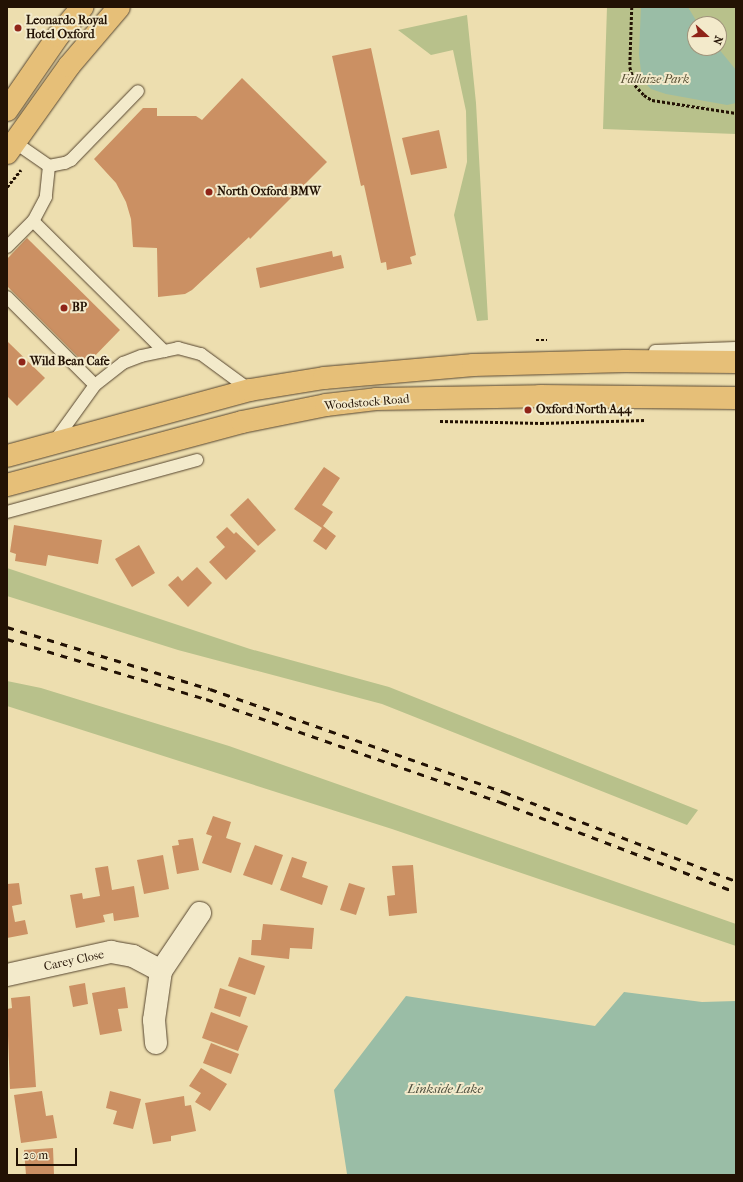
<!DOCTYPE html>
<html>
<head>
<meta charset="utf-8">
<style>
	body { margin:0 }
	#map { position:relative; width:743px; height:1182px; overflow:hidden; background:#eddeaf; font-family:"IM FELL French Canon",serif }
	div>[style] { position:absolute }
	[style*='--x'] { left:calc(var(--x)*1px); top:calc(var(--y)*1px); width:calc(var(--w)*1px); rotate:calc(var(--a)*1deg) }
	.green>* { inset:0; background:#b8c18b }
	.water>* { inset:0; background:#9abda6 }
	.building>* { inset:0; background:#cb9063 }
	.path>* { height:2.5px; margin-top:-1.25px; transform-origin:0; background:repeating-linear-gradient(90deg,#231204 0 3px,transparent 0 5px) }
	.roads { filter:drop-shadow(0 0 1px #56452f) drop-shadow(0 0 1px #56452f) }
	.service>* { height:12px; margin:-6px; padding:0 6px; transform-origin:6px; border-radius:6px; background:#f3eacb }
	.minor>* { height:22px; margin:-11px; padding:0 11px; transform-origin:11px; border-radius:11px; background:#f3eacb }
	.trunk>* { height:22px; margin:-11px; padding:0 11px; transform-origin:11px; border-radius:11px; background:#e6bf78 }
	.rail>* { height:3px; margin-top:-1.5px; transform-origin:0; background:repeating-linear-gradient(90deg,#231204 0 7px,transparent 0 14px) }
	.dots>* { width:11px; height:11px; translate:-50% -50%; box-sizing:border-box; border:2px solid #f3eacb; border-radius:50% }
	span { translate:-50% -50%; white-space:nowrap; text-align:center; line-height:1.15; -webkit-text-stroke:4px #f3eacb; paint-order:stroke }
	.poi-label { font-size:12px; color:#231204; font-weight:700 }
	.left { translate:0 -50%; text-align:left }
	.park-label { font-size:12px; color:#574f33; font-style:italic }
	.street-label { font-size:12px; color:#231204 }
	.water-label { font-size:13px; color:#4d4e3d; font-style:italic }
	.frame { position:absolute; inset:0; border:8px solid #231204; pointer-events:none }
	.north { position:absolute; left:687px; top:16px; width:40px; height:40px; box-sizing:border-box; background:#f3eacb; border:1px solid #a0947b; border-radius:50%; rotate:111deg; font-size:11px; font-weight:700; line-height:16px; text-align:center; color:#231204 }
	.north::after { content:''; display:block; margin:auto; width:14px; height:18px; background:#8f2418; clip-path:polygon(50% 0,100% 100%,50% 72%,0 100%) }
	.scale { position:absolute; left:16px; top:1148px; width:61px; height:18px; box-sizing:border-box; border:2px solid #231204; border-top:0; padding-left:5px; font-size:12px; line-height:14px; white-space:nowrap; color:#231204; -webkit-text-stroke:3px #f3eacb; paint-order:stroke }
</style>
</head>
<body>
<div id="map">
	<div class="green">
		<i style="clip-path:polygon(evenodd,607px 7px,736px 7px,736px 134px,603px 129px,607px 7px,695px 24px,719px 24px,719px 48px,695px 48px,695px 24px)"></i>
		<i style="clip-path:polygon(467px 15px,476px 103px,488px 320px,477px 321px,454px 215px,467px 162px,466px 111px,453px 50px,431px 55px,398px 30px)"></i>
		<i style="clip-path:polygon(7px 568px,250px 649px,389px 687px,698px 810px,687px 825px,382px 704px,178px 650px,7px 596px)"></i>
		<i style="clip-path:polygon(7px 681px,41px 688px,229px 746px,736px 924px,736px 946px,392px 829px,7px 706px)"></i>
	</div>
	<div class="water">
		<i style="clip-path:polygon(641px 7px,688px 7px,698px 24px,695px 24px,695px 48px,718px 48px,736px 70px,736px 103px,727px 105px,666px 94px,651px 89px,642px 80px,639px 54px)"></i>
		<i style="clip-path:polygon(624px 992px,702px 1002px,736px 1001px,736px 1175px,347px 1174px,334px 1090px,406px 996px,595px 1026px)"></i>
	</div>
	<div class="building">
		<i style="clip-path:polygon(371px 48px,416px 255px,410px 257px,412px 264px,387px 270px,386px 262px,381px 263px,364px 185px,361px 186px,332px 56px)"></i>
		<i style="clip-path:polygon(242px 78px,327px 162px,250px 239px,249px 237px,192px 290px,185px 294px,158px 297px,157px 248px,133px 247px,131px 219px,126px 202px,116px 183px,94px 159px,143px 108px,157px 108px,157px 116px,196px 116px,202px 120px)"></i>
		<i style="clip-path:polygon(439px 130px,447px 168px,411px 175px,402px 138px)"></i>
		<i style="clip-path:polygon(27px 238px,120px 330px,86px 365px,7px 286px,7px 259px)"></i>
		<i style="clip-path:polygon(332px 251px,333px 257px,341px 255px,344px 268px,260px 288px,256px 268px)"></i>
		<i style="clip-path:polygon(7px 341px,45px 378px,17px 406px,7px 396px)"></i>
		<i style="clip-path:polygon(324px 467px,340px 478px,322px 505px,333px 512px,323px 526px,336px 536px,326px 550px,313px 541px,322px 528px,294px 509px)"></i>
		<i style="clip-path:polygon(248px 498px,276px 530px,258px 546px,230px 515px)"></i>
		<i style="clip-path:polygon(14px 525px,102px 540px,98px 564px,48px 555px,46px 566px,15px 561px,16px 554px,10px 552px)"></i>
		<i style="clip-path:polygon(227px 527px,234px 534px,236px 532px,256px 551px,226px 580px,209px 562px,225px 547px,216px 537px)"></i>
		<i style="clip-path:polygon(139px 545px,155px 573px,132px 587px,115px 559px)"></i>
		<i style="clip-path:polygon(197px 567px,212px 583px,188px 607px,168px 585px,178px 576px,182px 581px)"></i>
		<i style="clip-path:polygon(213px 816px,231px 822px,226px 838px,241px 843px,231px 873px,202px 863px,212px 836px,206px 834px)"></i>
		<i style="clip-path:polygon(193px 838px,199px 870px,177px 874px,172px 846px,179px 845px,178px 840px)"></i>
		<i style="clip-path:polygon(255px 845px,283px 855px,272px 885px,243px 875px)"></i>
		<i style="clip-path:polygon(163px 855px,169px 889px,144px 894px,137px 860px)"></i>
		<i style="clip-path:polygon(292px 857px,307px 862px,302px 877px,328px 886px,322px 905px,280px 890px)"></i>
		<i style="clip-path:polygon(413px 865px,417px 913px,389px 916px,387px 896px,395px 895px,392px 866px)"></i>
		<i style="clip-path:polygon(108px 866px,112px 890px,134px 886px,139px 917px,114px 921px,113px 913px,103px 915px,105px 922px,76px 928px,70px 895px,82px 893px,83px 899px,100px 896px,95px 868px)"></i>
		<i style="clip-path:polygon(19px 883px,22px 904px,12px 906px,15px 922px,25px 920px,28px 934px,7px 938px,7px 884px)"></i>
		<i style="clip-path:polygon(349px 883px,365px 888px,356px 915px,340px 910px)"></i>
		<i style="clip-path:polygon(263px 924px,314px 928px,312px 949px,290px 948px,289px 959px,251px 955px,252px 940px,261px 940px)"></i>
		<i style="clip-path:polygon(239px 957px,265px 966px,255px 995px,228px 986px)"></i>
		<i style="clip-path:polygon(85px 983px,88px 1004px,73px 1007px,69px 986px)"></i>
		<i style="clip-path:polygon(125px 987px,128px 1008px,118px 1009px,122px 1031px,100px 1035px,92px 993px)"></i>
		<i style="clip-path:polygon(220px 988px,247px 997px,240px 1017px,214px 1008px)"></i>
		<i style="clip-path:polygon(30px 996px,36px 1087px,10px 1089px,7px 1009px,12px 1008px,11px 998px)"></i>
		<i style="clip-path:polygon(211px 1012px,248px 1026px,238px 1051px,202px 1038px)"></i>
		<i style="clip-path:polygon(211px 1043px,239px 1054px,231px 1074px,203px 1063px)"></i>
		<i style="clip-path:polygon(201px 1068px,227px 1084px,210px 1111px,195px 1102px,201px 1093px,189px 1086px)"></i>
		<i style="clip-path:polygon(42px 1091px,46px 1116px,53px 1115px,57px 1138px,21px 1143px,14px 1095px)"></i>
		<i style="clip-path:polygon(110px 1091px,141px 1099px,133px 1129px,113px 1124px,117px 1111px,106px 1108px)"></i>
		<i style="clip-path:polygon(184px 1096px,185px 1106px,191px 1105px,196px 1131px,171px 1136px,171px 1141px,153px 1144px,145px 1103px)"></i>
		<i style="clip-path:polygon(53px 1148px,54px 1175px,26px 1175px,24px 1150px)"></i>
	</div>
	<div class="path">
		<i style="--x:632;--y:7;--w:60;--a:91.9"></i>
		<i style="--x:630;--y:67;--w:19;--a:74"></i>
		<i style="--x:635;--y:85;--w:13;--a:48"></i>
		<i style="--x:644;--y:95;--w:9;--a:32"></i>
		<i style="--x:652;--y:100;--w:85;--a:8.8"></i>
		<i style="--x:7;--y:187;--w:22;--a:-51"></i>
		<i style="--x:536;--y:340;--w:11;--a:0"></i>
		<i style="--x:440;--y:421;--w:101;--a:1.1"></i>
		<i style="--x:541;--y:423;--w:104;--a:-1.7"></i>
	</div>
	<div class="roads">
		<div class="service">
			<i style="--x:10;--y:139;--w:47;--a:34.7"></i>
			<i style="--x:49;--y:166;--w:16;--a:-11"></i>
			<i style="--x:65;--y:163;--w:7;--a:-27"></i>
			<i style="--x:71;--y:160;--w:96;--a:-45.8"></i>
			<i style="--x:49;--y:166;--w:31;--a:96"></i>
			<i style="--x:46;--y:197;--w:27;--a:118"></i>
			<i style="--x:33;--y:221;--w:185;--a:44.8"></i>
			<i style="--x:7;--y:247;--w:37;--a:-45"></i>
			<i style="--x:7;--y:297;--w:124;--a:45"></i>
			<i style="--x:655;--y:351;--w:81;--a:-2.1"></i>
			<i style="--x:54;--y:442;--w:70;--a:-54.3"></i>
			<i style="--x:95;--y:385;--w:36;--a:-38"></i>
			<i style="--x:123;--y:363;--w:19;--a:-21"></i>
			<i style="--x:141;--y:356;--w:38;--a:-12"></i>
			<i style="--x:178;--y:348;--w:24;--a:15"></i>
			<i style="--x:201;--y:354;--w:61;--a:36.3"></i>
			<i style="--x:7;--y:512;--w:197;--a:-15.3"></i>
		</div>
		<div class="minor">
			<i style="--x:7;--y:975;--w:107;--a:-12.5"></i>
			<i style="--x:111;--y:952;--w:22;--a:10"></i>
			<i style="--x:133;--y:956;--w:32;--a:28"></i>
			<i style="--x:156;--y:1043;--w:23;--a:-95"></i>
			<i style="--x:154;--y:1020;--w:49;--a:-81.9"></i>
			<i style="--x:161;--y:971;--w:70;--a:-56.1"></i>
		</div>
		<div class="trunk">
			<i style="--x:7;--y:110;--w:90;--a:-55.4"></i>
			<i style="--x:58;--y:36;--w:38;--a:-50"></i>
			<i style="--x:7;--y:153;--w:107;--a:-54.5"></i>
			<i style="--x:69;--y:66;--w:77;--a:-49.7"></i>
			<i style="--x:7;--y:456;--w:252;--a:-15.2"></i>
			<i style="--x:250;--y:390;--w:75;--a:-9.2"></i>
			<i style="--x:324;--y:378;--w:150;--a:-5"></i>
			<i style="--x:473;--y:365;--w:152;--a:-1.5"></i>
			<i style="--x:625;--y:361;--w:111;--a:0.5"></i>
			<i style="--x:7;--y:485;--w:243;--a:-15"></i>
			<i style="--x:242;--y:422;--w:86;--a:-11.4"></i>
			<i style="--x:326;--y:405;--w:50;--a:-6.8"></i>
			<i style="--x:376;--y:399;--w:164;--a:-1"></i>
			<i style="--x:540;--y:396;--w:196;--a:0.6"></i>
		</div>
	</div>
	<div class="rail">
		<i style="--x:7;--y:627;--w:212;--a:17"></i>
		<i style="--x:210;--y:689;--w:312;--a:19.3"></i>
		<i style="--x:504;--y:792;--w:248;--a:21"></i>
		<i style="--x:7;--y:639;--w:208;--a:16.8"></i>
		<i style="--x:206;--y:699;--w:312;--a:19.3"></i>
		<i style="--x:500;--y:802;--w:253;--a:20.9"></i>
	</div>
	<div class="dots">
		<i style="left:18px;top:28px;background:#8f2418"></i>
		<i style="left:209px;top:192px;background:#8f2418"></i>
		<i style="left:64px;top:308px;background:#8f2418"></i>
		<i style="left:22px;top:362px;background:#8f2418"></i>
		<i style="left:528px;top:410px;background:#8f2418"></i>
	</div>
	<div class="poi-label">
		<span class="left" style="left:26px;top:28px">Leonardo Royal<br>Hotel Oxford</span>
		<span class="left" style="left:217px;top:192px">North Oxford BMW</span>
		<span class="left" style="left:72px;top:308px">BP</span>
		<span class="left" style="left:30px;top:362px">Wild Bean Cafe</span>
		<span class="left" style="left:536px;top:410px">Oxford North A44</span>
	</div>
	<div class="park-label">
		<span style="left:655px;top:80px">Fallaize Park</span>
	</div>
	<div class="street-label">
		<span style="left:367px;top:403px;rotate:-5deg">Woodstock Road</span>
		<span style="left:74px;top:961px;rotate:-12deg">Carey Close</span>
	</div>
	<div class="water-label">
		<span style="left:445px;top:1089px">Linkside Lake</span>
	</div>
	<div class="frame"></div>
	<div class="north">N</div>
	<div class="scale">20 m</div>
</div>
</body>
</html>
